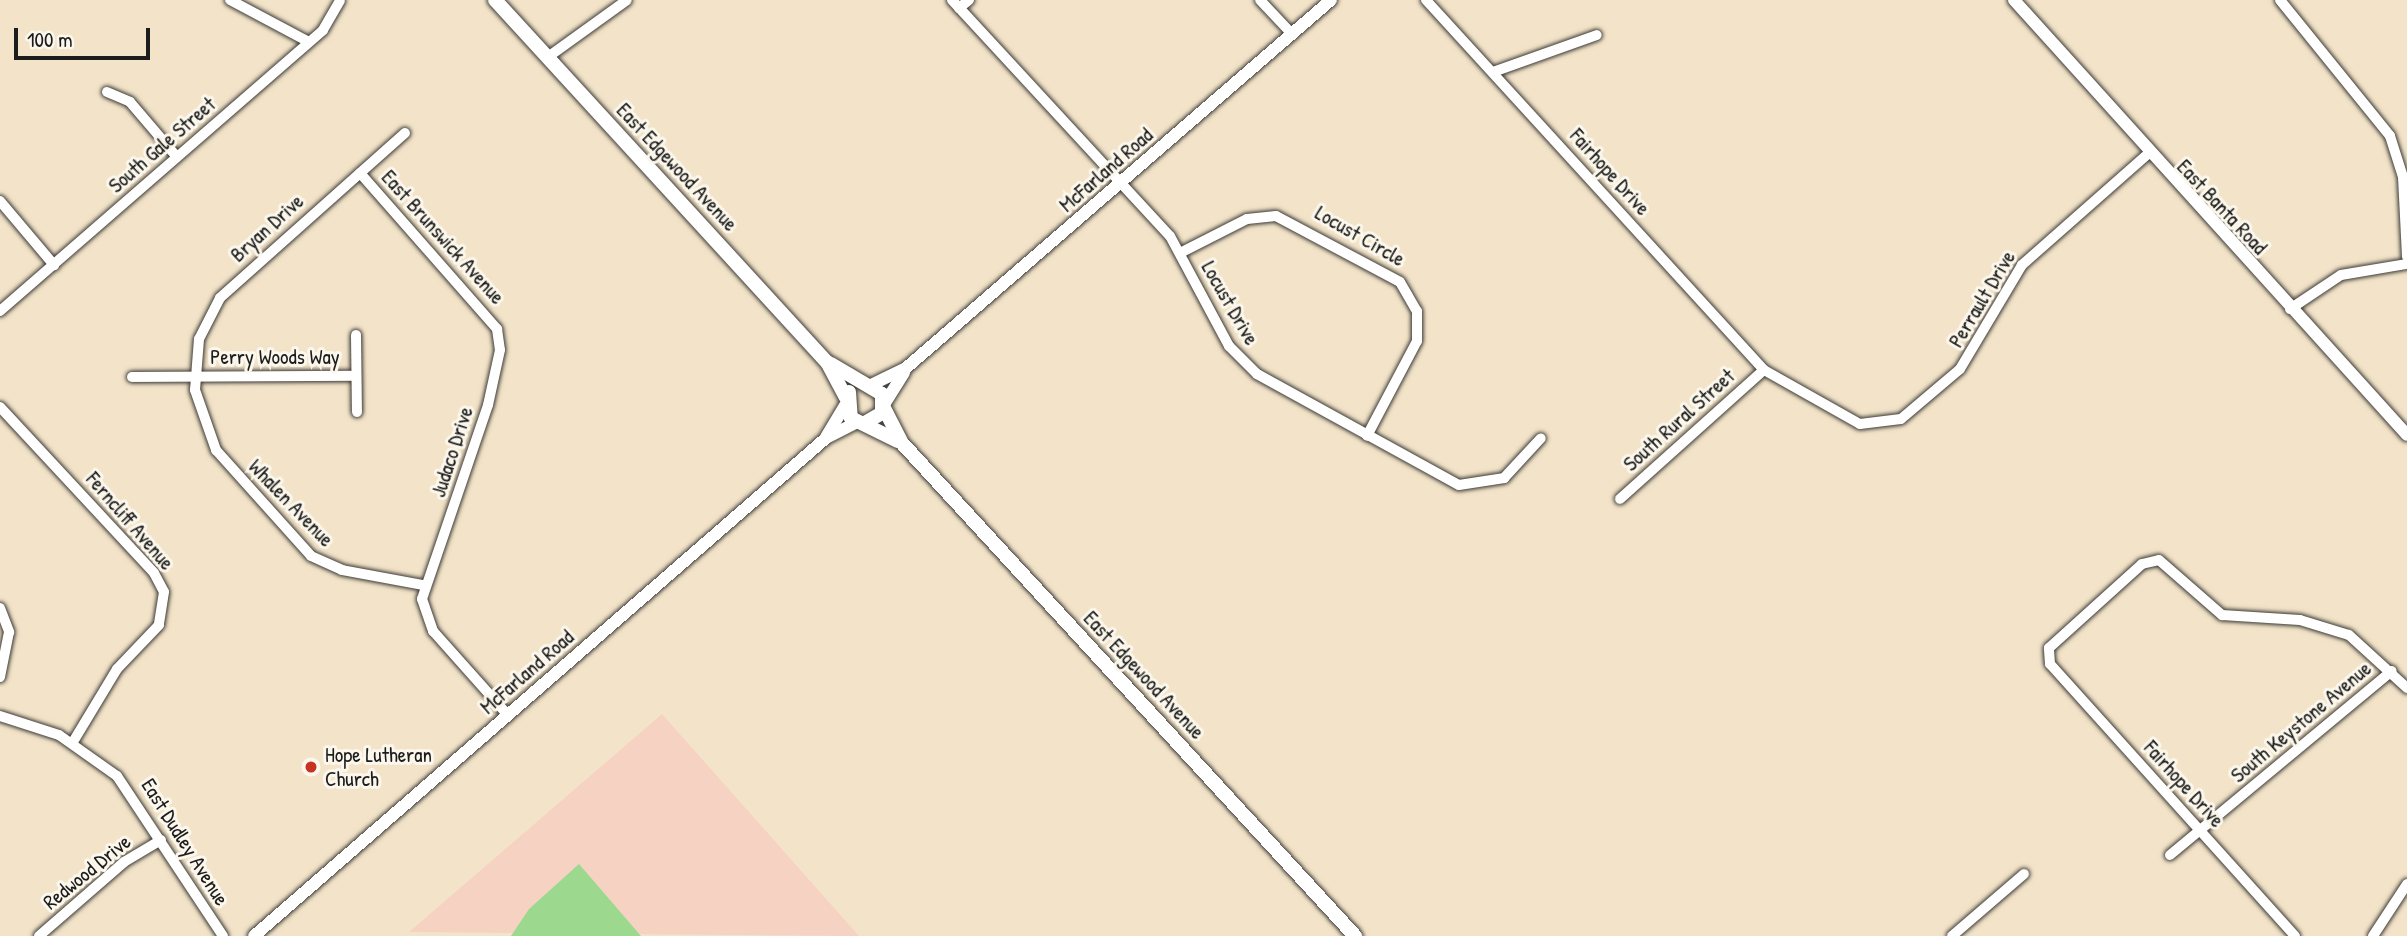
<!DOCTYPE html>
<html>
<head>
<meta charset="utf-8">
<style>
	body { margin:0 }
	#map { position:relative; width:2407px; height:936px; overflow:hidden; background:#f3e4c9; font-family:"Patrick Hand",sans-serif }
	div>[style] { position:absolute }
	[style*='--x'] { left:calc(var(--x)*1px); top:calc(var(--y)*1px); width:calc(var(--w)*1px); rotate:calc(var(--a)*1deg) }
	.built>* { inset:0; background:#f5d2c2 }
	.green>* { inset:0; background:#9cd98e }
	.roads { filter:drop-shadow(0 0 2px #3c3a36) drop-shadow(0 0 2px #3c3a36) }
	.minor>* { height:10px; margin:-5px; padding:0 5px; transform-origin:5px; border-radius:5px; background:#fff }
	.tertiary>* { height:12px; margin:-6px; padding:0 6px; transform-origin:6px; border-radius:6px; background:#fff }
	.secondary>* { height:14px; margin:-7px; padding:0 7px; transform-origin:7px; border-radius:7px; background:#fff }
	.dots>* { width:19px; height:19px; translate:-50% -50%; box-sizing:border-box; border:4px solid #fbf7ec; border-radius:50% }
	span { translate:-50% -50%; white-space:nowrap; text-align:center; line-height:1.15; -webkit-text-stroke:6px #fbf7ec; paint-order:stroke }
	.street-label { font-size:21px; color:#1c1c1c }
	.poi-label { font-size:21px; color:#1c1c1c }
	.left { translate:0 -50%; text-align:left }
	.scale { position:absolute; left:14px; top:28px; width:136px; height:32px; box-sizing:border-box; border:4px solid #1c1c1c; border-top:0; padding-left:9px; font-size:21px; line-height:24px; white-space:nowrap; color:#1c1c1c; -webkit-text-stroke:5px #fbf7ec; paint-order:stroke }
</style>
</head>
<body>
<div id="map">
	<div class="built">
		<i style="clip-path:polygon(662px 714px,859px 936px,409px 932px)"></i>
	</div>
	<div class="green">
		<i style="clip-path:polygon(579px 864px,641px 936px,511px 936px,529px 909px)"></i>
	</div>
	<div class="roads">
		<div class="minor">
			<i style="--x:230;--y:0;--w:89;--a:28"></i>
			<i style="--x:952;--y:0;--w:321;--a:47.3"></i>
			<i style="--x:1170;--y:236;--w:125;--a:61.8"></i>
			<i style="--x:1229;--y:346;--w:40;--a:45"></i>
			<i style="--x:1257;--y:374;--w:230;--a:28.8"></i>
			<i style="--x:1459;--y:485;--w:46;--a:-8.8"></i>
			<i style="--x:1504;--y:478;--w:54;--a:-47.2"></i>
			<i style="--x:1260;--y:0;--w:47;--a:46.7"></i>
			<i style="--x:1426;--y:0;--w:501;--a:47.59"></i>
			<i style="--x:1764;--y:370;--w:110;--a:29.4"></i>
			<i style="--x:1860;--y:424;--w:41;--a:-7"></i>
			<i style="--x:1901;--y:419;--w:77;--a:-40.3"></i>
			<i style="--x:1960;--y:369;--w:121;--a:-59.2"></i>
			<i style="--x:2022;--y:265;--w:168;--a:-41.4"></i>
			<i style="--x:2280;--y:0;--w:175;--a:51"></i>
			<i style="--x:2390;--y:136;--w:43;--a:72.4"></i>
			<i style="--x:2403;--y:177;--w:80;--a:87.1"></i>
			<i style="--x:959;--y:8;--w:13;--a:-39"></i>
			<i style="--x:548;--y:57;--w:97;--a:-35.8"></i>
			<i style="--x:1493;--y:72;--w:110;--a:-19.6"></i>
			<i style="--x:107;--y:92;--w:25;--a:23"></i>
			<i style="--x:130;--y:102;--w:72;--a:49.5"></i>
			<i style="--x:405;--y:133;--w:248;--a:138.3"></i>
			<i style="--x:220;--y:298;--w:46;--a:117.1"></i>
			<i style="--x:199;--y:339;--w:51;--a:94.5"></i>
			<i style="--x:195;--y:390;--w:64;--a:70.7"></i>
			<i style="--x:216;--y:450;--w:142;--a:48.1"></i>
			<i style="--x:311;--y:556;--w:34;--a:24"></i>
			<i style="--x:342;--y:570;--w:82;--a:10.5"></i>
			<i style="--x:360;--y:173;--w:208;--a:48.7"></i>
			<i style="--x:497;--y:329;--w:21;--a:82"></i>
			<i style="--x:500;--y:350;--w:56;--a:102.3"></i>
			<i style="--x:488;--y:405;--w:205;--a:108.8"></i>
			<i style="--x:422;--y:599;--w:34;--a:71"></i>
			<i style="--x:433;--y:631;--w:111;--a:48.3"></i>
			<i style="--x:0;--y:201;--w:84;--a:49.8"></i>
			<i style="--x:1180;--y:253;--w:75;--a:-26.9"></i>
			<i style="--x:1247;--y:219;--w:29;--a:-6"></i>
			<i style="--x:1276;--y:216;--w:140;--a:28"></i>
			<i style="--x:1400;--y:282;--w:34;--a:60"></i>
			<i style="--x:1417;--y:311;--w:30;--a:90"></i>
			<i style="--x:1417;--y:341;--w:107;--a:117.8"></i>
			<i style="--x:2290;--y:309;--w:61;--a:-33.7"></i>
			<i style="--x:2341;--y:275;--w:67;--a:-9.5"></i>
			<i style="--x:0;--y:311;--w:428;--a:-41"></i>
			<i style="--x:323;--y:30;--w:34;--a:-60"></i>
			<i style="--x:356;--y:335;--w:77;--a:89.3"></i>
			<i style="--x:132;--y:377;--w:224;--a:-0.3"></i>
			<i style="--x:0;--y:407;--w:226;--a:47.1"></i>
			<i style="--x:154;--y:573;--w:21;--a:62"></i>
			<i style="--x:164;--y:592;--w:33;--a:99"></i>
			<i style="--x:159;--y:625;--w:61;--a:133.7"></i>
			<i style="--x:117;--y:669;--w:85;--a:121.1"></i>
			<i style="--x:1620;--y:499;--w:193;--a:-41.9"></i>
			<i style="--x:0;--y:608;--w:26;--a:69"></i>
			<i style="--x:9;--y:632;--w:46;--a:101.3"></i>
			<i style="--x:0;--y:716;--w:62;--a:17.9"></i>
			<i style="--x:59;--y:735;--w:71;--a:35.3"></i>
			<i style="--x:117;--y:776;--w:192;--a:56.5"></i>
			<i style="--x:2170;--y:855;--w:288;--a:-39.7"></i>
			<i style="--x:39;--y:936;--w:113;--a:-41"></i>
			<i style="--x:124;--y:862;--w:43;--a:-30.7"></i>
			<i style="--x:1952;--y:936;--w:95;--a:-40.7"></i>
			<i style="--x:2295;--y:936;--w:366;--a:-132"></i>
			<i style="--x:2050;--y:664;--w:16;--a:-94"></i>
			<i style="--x:2049;--y:648;--w:125;--a:-42.1"></i>
			<i style="--x:2142;--y:564;--w:17;--a:-13"></i>
			<i style="--x:2159;--y:560;--w:84;--a:41.1"></i>
			<i style="--x:2222;--y:615;--w:78;--a:3.7"></i>
			<i style="--x:2300;--y:620;--w:51;--a:17"></i>
			<i style="--x:2349;--y:635;--w:79;--a:42.4"></i>
			<i style="--x:2373;--y:936;--w:62;--a:-56.8"></i>
		</div>
		<div class="tertiary">
			<i style="--x:2014;--y:0;--w:586;--a:47.9"></i>
			<i style="--x:871;--y:385;--w:39;--a:-26"></i>
			<i style="--x:906;--y:368;--w:562;--a:-40.89"></i>
			<i style="--x:885;--y:403;--w:36;--a:-58"></i>
			<i style="--x:826;--y:437;--w:37;--a:-59"></i>
			<i style="--x:254;--y:936;--w:758;--a:-41.04"></i>
			<i style="--x:826;--y:438;--w:36;--a:-27"></i>
		</div>
		<div class="secondary">
			<i style="--x:495;--y:0;--w:491;--a:47.5"></i>
			<i style="--x:827;--y:362;--w:40;--a:62"></i>
			<i style="--x:831;--y:364;--w:59;--a:30.5"></i>
			<i style="--x:882;--y:394;--w:19;--a:90"></i>
			<i style="--x:882;--y:413;--w:20;--a:150"></i>
			<i style="--x:849;--y:392;--w:26;--a:86"></i>
			<i style="--x:851;--y:418;--w:52;--a:26.1"></i>
			<i style="--x:884;--y:408;--w:39;--a:63"></i>
			<i style="--x:902;--y:443;--w:670;--a:47.42"></i>
		</div>
	</div>
	<div class="dots">
		<i style="left:311px;top:767px;background:#c8321e"></i>
	</div>
	<div class="street-label">
		<span style="left:162px;top:145px;rotate:-41deg">South Gale Street</span>
		<span style="left:677px;top:167px;rotate:47deg">East Edgewood Avenue</span>
		<span style="left:1106px;top:170px;rotate:-41deg">McFarland Road</span>
		<span style="left:1610px;top:172px;rotate:48deg">Fairhope Drive</span>
		<span style="left:2222px;top:207px;rotate:47deg">East Banta Road</span>
		<span style="left:267px;top:228px;rotate:-42deg">Bryan Drive</span>
		<span style="left:1360px;top:236px;rotate:30deg">Locust Circle</span>
		<span style="left:443px;top:237px;rotate:48deg">East Brunswick Avenue</span>
		<span style="left:1982px;top:299px;rotate:-59deg">Perrault Drive</span>
		<span style="left:1230px;top:303px;rotate:60deg">Locust Drive</span>
		<span style="left:275px;top:357px">Perry Woods Way</span>
		<span style="left:1679px;top:420px;rotate:-42deg">South Rural Street</span>
		<span style="left:452px;top:452px;rotate:-72deg">Judaco Drive</span>
		<span style="left:291px;top:503px;rotate:46deg">Whalen Avenue</span>
		<span style="left:130px;top:521px;rotate:49deg">Ferncliff Avenue</span>
		<span style="left:527px;top:672px;rotate:-41deg">McFarland Road</span>
		<span style="left:1144px;top:675px;rotate:47deg">East Edgewood Avenue</span>
		<span style="left:2301px;top:722px;rotate:-40deg">South Keystone Avenue</span>
		<span style="left:2184px;top:784px;rotate:48deg">Fairhope Drive</span>
		<span style="left:185px;top:842px;rotate:58deg">East Dudley Avenue</span>
		<span style="left:87px;top:872px;rotate:-39deg">Redwood Drive</span>
	</div>
	<div class="poi-label">
		<span class="left" style="left:325px;top:767px">Hope Lutheran<br>Church</span>
	</div>
	<div class="scale">100 m</div>
</div>
</body>
</html>
